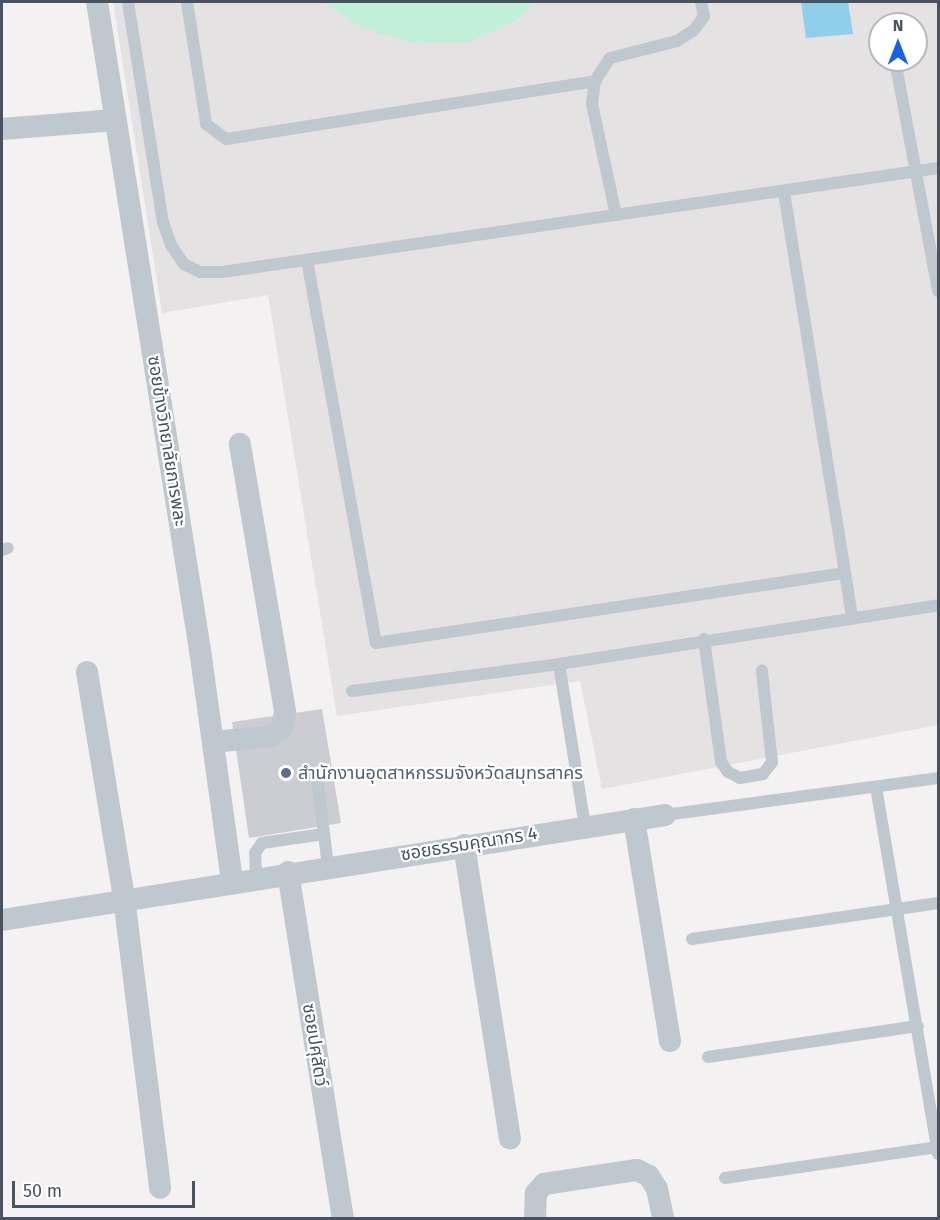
<!DOCTYPE html>
<html>
<head>
<meta charset="utf-8">
<style>
	body { margin:0 }
	#map { position:relative; width:940px; height:1220px; overflow:hidden; background:#f3f1f1; font-family:"Fira Sans","Noto Sans Thai",sans-serif }
	div>[style] { position:absolute }
	[style*='--x'] { left:calc(var(--x)*1px); top:calc(var(--y)*1px); width:calc(var(--w)*1px); rotate:calc(var(--a)*1deg) }
	.education>* { inset:0; background:#e4e2e3 }
	.green>* { inset:0; background:#c1efd7 }
	.water>* { inset:0; background:#8fcfeb }
	.building>* { inset:0; background:#cbcdd3 }
	.service>* { height:12px; margin:-6px; padding:0 6px; transform-origin:6px; border-radius:6px; background:#bfc7cf }
	.minor>* { height:22px; margin:-11px; padding:0 11px; transform-origin:11px; border-radius:11px; background:#bfc7cf }
	.dots>* { width:16px; height:16px; translate:-50% -50%; box-sizing:border-box; border:3px solid #fff; border-radius:50% }
	span { translate:-50% -50%; white-space:nowrap; text-align:center; line-height:1.15; -webkit-text-stroke:4.5px #fff; paint-order:stroke }
	.street-label { font-size:18px; color:#49525e }
	.service-label { font-size:18px; color:#4e5e75 }
	.left { translate:0 -50%; text-align:left }
	.frame { position:absolute; inset:0; border:3px solid #49525e; pointer-events:none }
	.north { position:absolute; left:868px; top:12px; width:60px; height:60px; box-sizing:border-box; background:#fff; border:2px solid #b6babf; border-radius:50%; rotate:0deg; font-size:16px; font-weight:700; line-height:24px; text-align:center; color:#49525e }
	.north::after { content:''; display:block; margin:auto; width:21px; height:27px; background:#1c60e2; clip-path:polygon(50% 0,100% 100%,50% 72%,0 100%) }
	.scale { position:absolute; left:12px; top:1181px; width:183px; height:27px; box-sizing:border-box; border:3px solid #49525e; border-top:0; padding-left:8px; font-size:18px; line-height:21px; white-space:nowrap; color:#49525e; -webkit-text-stroke:4px #fff; paint-order:stroke }
</style>
</head>
<body>
<div id="map">
	<div class="education">
		<i style="clip-path:polygon(evenodd,113px 2px,938px 2px,938px 725px,602px 789px,580px 681px,337px 716px,268px 295px,162px 313px,113px 2px,880px 24px,916px 24px,916px 60px,880px 60px,880px 24px)"></i>
	</div>
	<div class="green">
		<i style="clip-path:polygon(323px 2px,534px 2px,517px 20px,469px 42px,413px 43px,362px 28px)"></i>
	</div>
	<div class="water">
		<i style="clip-path:polygon(801px 2px,848px 2px,853px 34px,806px 38px)"></i>
	</div>
	<div class="building">
		<i style="clip-path:polygon(322px 709px,341px 823px,249px 838px,232px 722px)"></i>
	</div>
	<div class="service">
		<i style="--x:128;--y:2;--w:223;--a:81"></i>
		<i style="--x:163;--y:222;--w:24;--a:71"></i>
		<i style="--x:171;--y:245;--w:23;--a:56"></i>
		<i style="--x:184;--y:264;--w:18;--a:27"></i>
		<i style="--x:200;--y:272;--w:22;--a:0"></i>
		<i style="--x:222;--y:272;--w:724;--a:-8.26"></i>
		<i style="--x:187;--y:2;--w:123;--a:81.1"></i>
		<i style="--x:206;--y:124;--w:25;--a:37"></i>
		<i style="--x:226;--y:139;--w:374;--a:-8.9"></i>
		<i style="--x:897;--y:71;--w:224;--a:79.4"></i>
		<i style="--x:784;--y:192;--w:429;--a:80.9"></i>
		<i style="--x:616;--y:215;--w:114;--a:-102.2"></i>
		<i style="--x:592;--y:104;--w:23;--a:-83"></i>
		<i style="--x:595;--y:81;--w:27;--a:-57"></i>
		<i style="--x:610;--y:58;--w:69;--a:-14.2"></i>
		<i style="--x:677;--y:41;--w:20;--a:-33"></i>
		<i style="--x:694;--y:30;--w:17;--a:-54"></i>
		<i style="--x:704;--y:16;--w:14;--a:-102"></i>
		<i style="--x:307;--y:260;--w:389;--a:79.8"></i>
		<i style="--x:376;--y:643;--w:474;--a:-8.5"></i>
		<i style="--x:2;--y:550;--w:6;--a:-18"></i>
		<i style="--x:704;--y:639;--w:124;--a:82.1"></i>
		<i style="--x:721;--y:762;--w:12;--a:55"></i>
		<i style="--x:728;--y:772;--w:13;--a:27"></i>
		<i style="--x:740;--y:778;--w:23;--a:-10"></i>
		<i style="--x:763;--y:774;--w:15;--a:-53"></i>
		<i style="--x:772;--y:762;--w:92;--a:-96.3"></i>
		<i style="--x:559;--y:664;--w:164;--a:80.9"></i>
		<i style="--x:352;--y:691;--w:209;--a:-7.4"></i>
		<i style="--x:559;--y:664;--w:384;--a:-8.8"></i>
		<i style="--x:317;--y:777;--w:90;--a:83"></i>
		<i style="--x:876;--y:787;--w:372;--a:80.4"></i>
		<i style="--x:665;--y:815;--w:275;--a:-7.7"></i>
		<i style="--x:256;--y:877;--w:24;--a:-92"></i>
		<i style="--x:255;--y:853;--w:12;--a:-55"></i>
		<i style="--x:262;--y:843;--w:62;--a:-8.4"></i>
		<i style="--x:692;--y:939;--w:249;--a:-8.3"></i>
		<i style="--x:708;--y:1057;--w:212;--a:-8.4"></i>
		<i style="--x:725;--y:1178;--w:214;--a:-8.3"></i>
	</div>
	<div class="minor">
		<i style="--x:97;--y:2;--w:656;--a:80.97"></i>
		<i style="--x:200;--y:650;--w:233;--a:82.1"></i>
		<i style="--x:2;--y:129;--w:113;--a:-4.6"></i>
		<i style="--x:87;--y:672;--w:229;--a:80.7"></i>
		<i style="--x:124;--y:898;--w:292;--a:82.9"></i>
		<i style="--x:213;--y:742;--w:58;--a:-5.9"></i>
		<i style="--x:271;--y:736;--w:14;--a:-39"></i>
		<i style="--x:282;--y:727;--w:16;--a:-79"></i>
		<i style="--x:285;--y:711;--w:271;--a:-99.6"></i>
		<i style="--x:634;--y:819;--w:225;--a:80.8"></i>
		<i style="--x:464;--y:845;--w:297;--a:81.1"></i>
		<i style="--x:288;--y:872;--w:350;--a:81"></i>
		<i style="--x:2;--y:920;--w:671;--a:-9"></i>
		<i style="--x:535;--y:1218;--w:25;--a:-88"></i>
		<i style="--x:536;--y:1193;--w:12;--a:-48"></i>
		<i style="--x:544;--y:1184;--w:94;--a:-8.6"></i>
		<i style="--x:637;--y:1170;--w:13;--a:27"></i>
		<i style="--x:649;--y:1176;--w:15;--a:58"></i>
		<i style="--x:657;--y:1189;--w:30;--a:78"></i>
	</div>
	<div class="dots">
		<i style="left:286px;top:773px;background:#5c6f8a"></i>
	</div>
	<div class="street-label">
		<span style="left:167px;top:441px;rotate:81deg">ซอยข้างวิทยาลัยการพละ</span>
		<span style="left:469px;top:844px;rotate:-9deg">ซอยธรรมคุณากร 4</span>
		<span style="left:315px;top:1045px;rotate:81deg">ซอยปศุสัตว์</span>
	</div>
	<div class="service-label">
		<span class="left" style="left:298px;top:773px">สำนักงานอุตสาหกรรมจังหวัดสมุทรสาคร</span>
	</div>
	<div class="frame"></div>
	<div class="north">N</div>
	<div class="scale">50 m</div>
</div>
</body>
</html>
